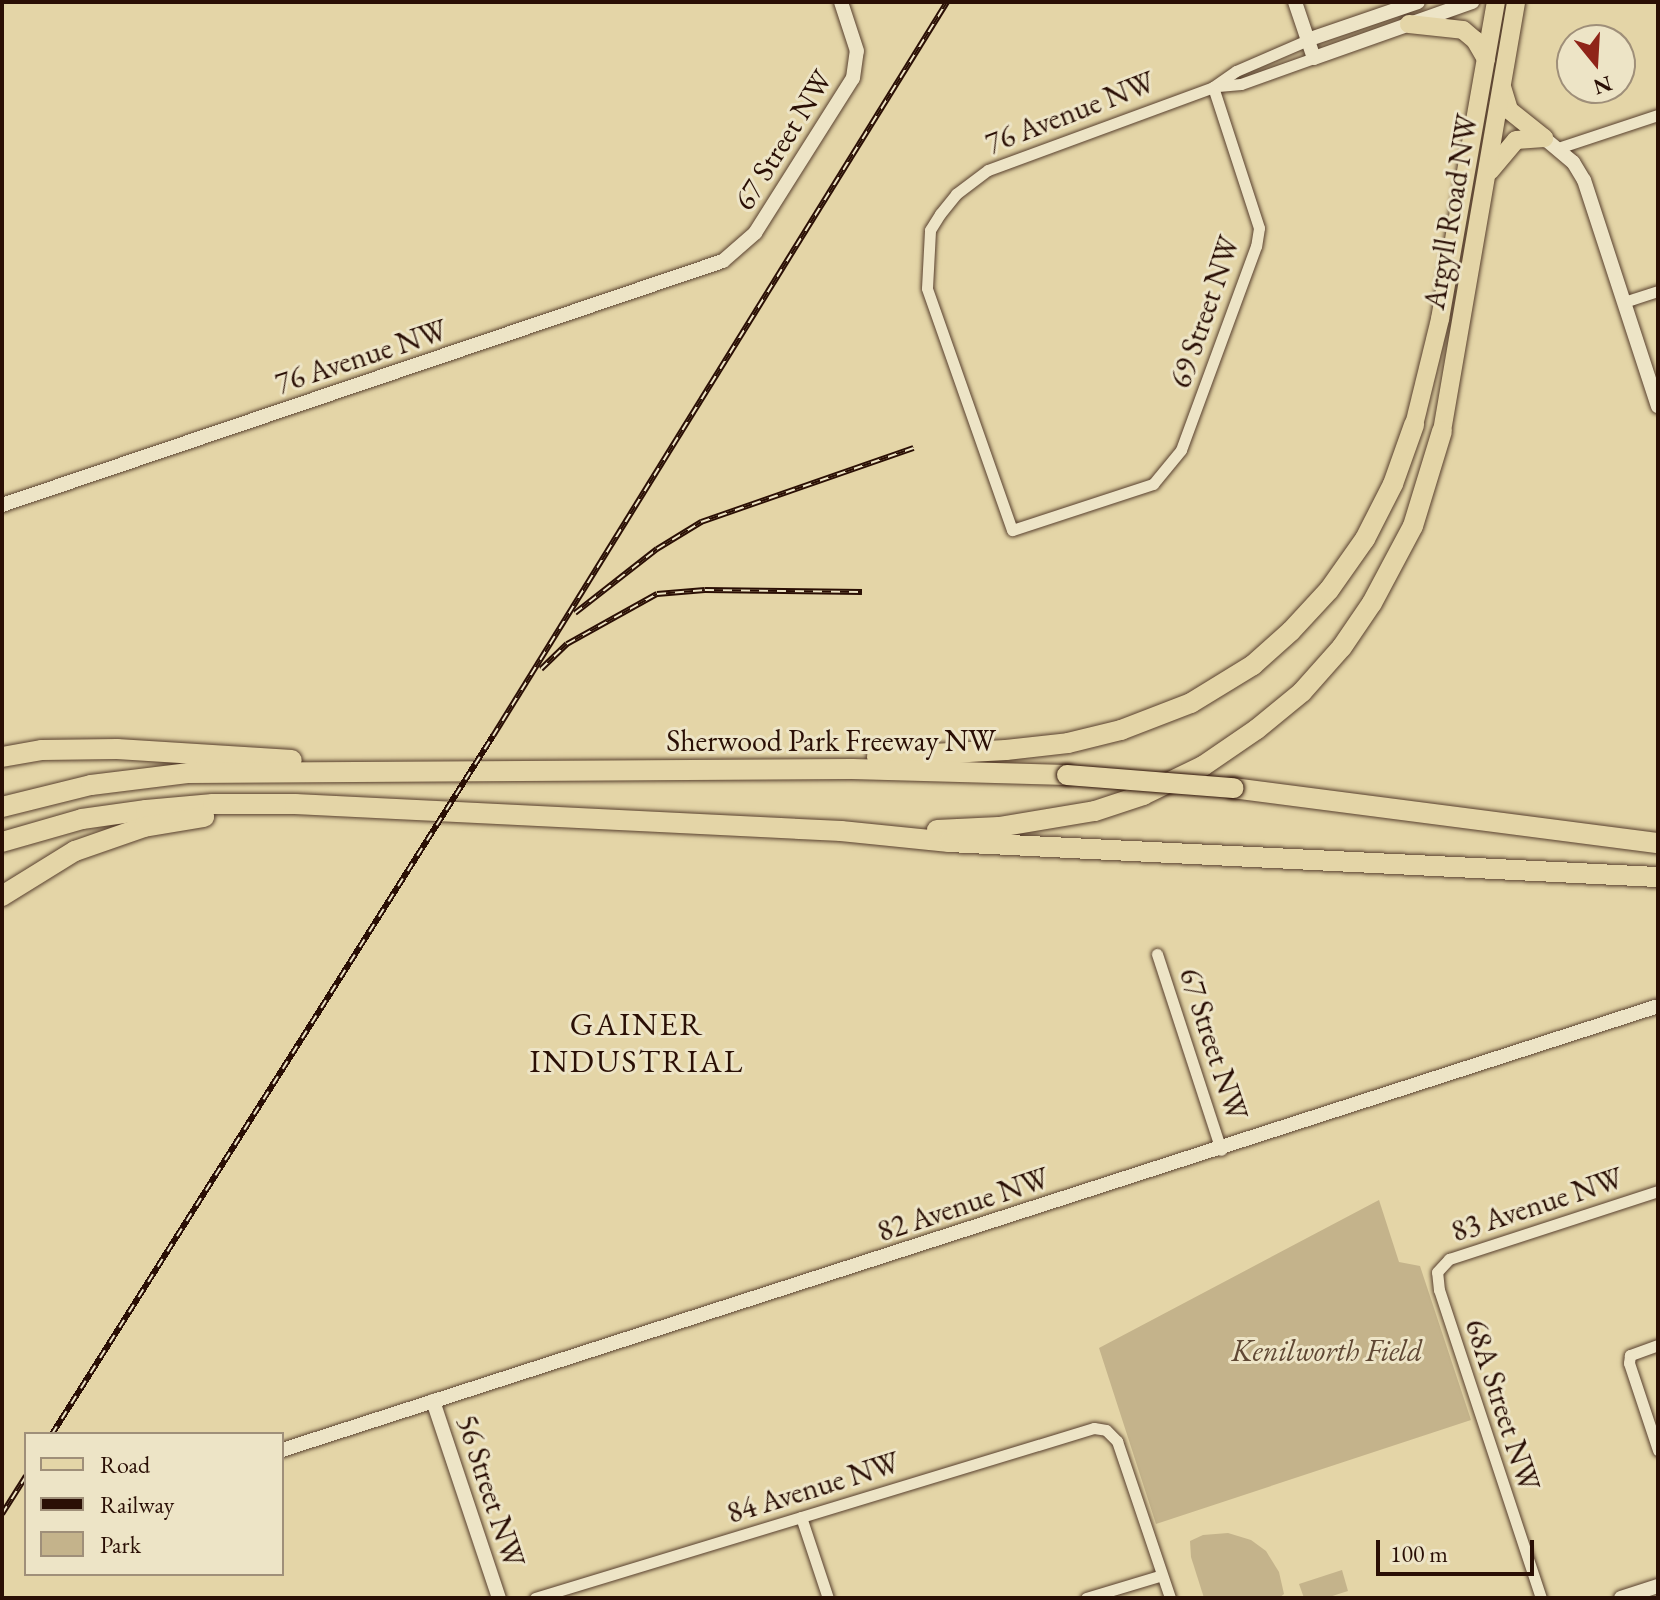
<!DOCTYPE html>
<html>
<head>
<meta charset="utf-8">
<style>
	body { margin:0 }
	#map { position:relative; width:1660px; height:1600px; overflow:hidden; background:#e4d5a7; font-family:"EB Garamond",serif }
	div>[style] { position:absolute }
	[style*='--x'] { left:calc(var(--x)*1px); top:calc(var(--y)*1px); width:calc(var(--w)*1px); rotate:calc(var(--a)*1deg) }
	.green>* { inset:0; background:#c4b38b }
	.roads { filter:drop-shadow(0 0 2px #58402e) drop-shadow(0 0 2px #58402e) }
	.minor>* { height:11px; margin:-5.5px; padding:0 5.5px; transform-origin:5.5px; border-radius:5.5px; background:#ede4c6 }
	.tertiary>* { height:14px; margin:-7px; padding:0 7px; transform-origin:7px; border-radius:7px; background:#ede4c6 }
	.primary>* { height:18px; margin:-9px; padding:0 9px; transform-origin:9px; border-radius:9px; background:#e4d5a7 }
	.motorway>* { height:20px; margin:-10px; padding:0 10px; transform-origin:10px; border-radius:10px; background:#e4d5a7 }
	.rail>* { height:6px; margin-top:-3px; transform-origin:0; background:repeating-linear-gradient(90deg,#ede4c6 0 9px,#2a0f05 0 18px); box-sizing:border-box; border-block:2px solid #2a0f05 }
	.bridges { filter:drop-shadow(0 0 2px #2a0f05) drop-shadow(0 0 2px #2a0f05) }
	.motorway-bridge>* { height:20px; margin:-10px; padding:0 10px; transform-origin:10px; border-radius:10px; background:#e4d5a7 }
	span { translate:-50% -50%; white-space:nowrap; text-align:center; line-height:1.15; -webkit-text-stroke:6px #ede4c6; paint-order:stroke }
	.street-label { font-size:30px; color:#2a0f05 }
	.park-label { font-size:30px; color:#604834; font-style:italic }
	.neighbourhood-label { font-size:32px; color:#2a0f05; letter-spacing:2px }
	.frame { position:absolute; inset:0; border:4px solid #2a0f05; pointer-events:none }
	.legend { position:absolute; left:24px; top:1432px; width:260px; height:144px; box-sizing:border-box; background:#ede4c6; border:2px solid #9f8f79; margin:0; padding:10px 14px; list-style:none; font-size:24px; color:#2a0f05 }
	.legend li { display:flex; align-items:center; gap:16px; height:40px }
	.legend b { width:40px; border:2px solid #9f8f79 }
	.north { position:absolute; left:1556px; top:24px; width:80px; height:80px; box-sizing:border-box; background:#ede4c6; border:2px solid #9f8f79; border-radius:50%; rotate:162deg; font-size:22px; font-weight:700; line-height:32px; text-align:center; color:#2a0f05 }
	.north::after { content:''; display:block; margin:auto; width:28px; height:36px; background:#8f2418; clip-path:polygon(50% 0,100% 100%,50% 72%,0 100%) }
	.scale { position:absolute; left:1376px; top:1540px; width:158px; height:36px; box-sizing:border-box; border:4px solid #2a0f05; border-top:0; padding-left:10px; font-size:24px; line-height:28px; white-space:nowrap; color:#2a0f05; -webkit-text-stroke:6px #ede4c6; paint-order:stroke }
</style>
</head>
<body>
<div id="map">
	<div class="green">
		<i style="clip-path:polygon(1379px 1200px,1399px 1262px,1420px 1266px,1471px 1420px,1156px 1524px,1099px 1348px)"></i>
		<i style="clip-path:polygon(1228px 1533px,1251px 1540px,1266px 1551px,1279px 1572px,1284px 1594px,1279px 1598px,1204px 1598px,1191px 1557px,1190px 1541px,1203px 1535px)"></i>
		<i style="clip-path:polygon(1342px 1570px,1348px 1591px,1326px 1598px,1304px 1598px,1299px 1584px)"></i>
	</div>
	<div class="roads">
		<div class="minor">
			<i style="--x:1218;--y:86;--w:23;--a:-5"></i>
			<i style="--x:1241;--y:84;--w:77;--a:-19.6"></i>
			<i style="--x:1213;--y:87;--w:148;--a:71.9"></i>
			<i style="--x:1259;--y:228;--w:18;--a:99"></i>
			<i style="--x:1256;--y:246;--w:217;--a:110.2"></i>
			<i style="--x:1181;--y:450;--w:44;--a:129.5"></i>
			<i style="--x:1153;--y:484;--w:148;--a:161.9"></i>
			<i style="--x:1012;--y:530;--w:256;--a:-109.4"></i>
			<i style="--x:927;--y:288;--w:58;--a:-87"></i>
			<i style="--x:930;--y:230;--w:19;--a:-58"></i>
			<i style="--x:940;--y:214;--w:26;--a:-51"></i>
			<i style="--x:956;--y:194;--w:40;--a:-37"></i>
			<i style="--x:988;--y:170;--w:240;--a:-20.2"></i>
			<i style="--x:1213;--y:87;--w:28;--a:-35"></i>
			<i style="--x:1236;--y:71;--w:81;--a:-23.4"></i>
			<i style="--x:1558;--y:148;--w:105;--a:-18.3"></i>
			<i style="--x:1624;--y:302;--w:36;--a:-18"></i>
			<i style="--x:1157;--y:954;--w:206;--a:71.9"></i>
			<i style="--x:1658;--y:1345;--w:30;--a:160"></i>
			<i style="--x:1630;--y:1355;--w:8;--a:97"></i>
			<i style="--x:1629;--y:1363;--w:92;--a:71.6"></i>
			<i style="--x:801;--y:1517;--w:85;--a:71.6"></i>
			<i style="--x:535;--y:1598;--w:584;--a:-16.92"></i>
			<i style="--x:1094;--y:1428;--w:12;--a:9"></i>
			<i style="--x:1106;--y:1430;--w:16;--a:45"></i>
			<i style="--x:1117;--y:1441;--w:166;--a:71.3"></i>
			<i style="--x:1086;--y:1598;--w:79;--a:-16.8"></i>
			<i style="--x:1541;--y:1598;--w:324;--a:-108.3"></i>
			<i style="--x:1439;--y:1290;--w:18;--a:-96"></i>
			<i style="--x:1437;--y:1272;--w:18;--a:-47"></i>
			<i style="--x:1449;--y:1259;--w:220;--a:-18"></i>
		</div>
		<div class="tertiary">
			<i style="--x:1295;--y:2;--w:59;--a:71.3"></i>
			<i style="--x:1314;--y:58;--w:168;--a:-19.5"></i>
			<i style="--x:1310;--y:39;--w:114;--a:-18.9"></i>
			<i style="--x:1544;--y:138;--w:38;--a:40"></i>
			<i style="--x:1573;--y:162;--w:21;--a:59"></i>
			<i style="--x:1584;--y:180;--w:238;--a:71.9"></i>
			<i style="--x:2;--y:505;--w:761;--a:-18.7"></i>
			<i style="--x:723;--y:261;--w:43;--a:-41.2"></i>
			<i style="--x:755;--y:233;--w:183;--a:-57.7"></i>
			<i style="--x:853;--y:78;--w:27;--a:-82"></i>
			<i style="--x:857;--y:51;--w:52;--a:-108.1"></i>
			<i style="--x:433;--y:1401;--w:208;--a:71.5"></i>
			<i style="--x:282;--y:1450;--w:1446;--a:-17.88"></i>
			<i style="--x:1621;--y:1598;--w:39;--a:-18"></i>
		</div>
		<div class="primary">
			<i style="--x:1409;--y:24;--w:54;--a:6.3"></i>
			<i style="--x:1463;--y:30;--w:16;--a:40"></i>
			<i style="--x:1475;--y:40;--w:22;--a:60"></i>
			<i style="--x:1502;--y:87;--w:24;--a:73"></i>
			<i style="--x:1509;--y:110;--w:45;--a:38.7"></i>
			<i style="--x:1490;--y:171;--w:40;--a:-50"></i>
			<i style="--x:1516;--y:140;--w:28;--a:-4"></i>
			<i style="--x:1414;--y:425;--w:109;--a:-76.2"></i>
			<i style="--x:1440;--y:319;--w:322;--a:-80"></i>
			<i style="--x:1442;--y:431;--w:435;--a:-80.2"></i>
		</div>
		<div class="motorway">
			<i style="--x:2;--y:757;--w:41;--a:-9.9"></i>
			<i style="--x:42;--y:750;--w:75;--a:-0.8"></i>
			<i style="--x:117;--y:749;--w:175;--a:3.6"></i>
			<i style="--x:877;--y:757;--w:129;--a:-3.1"></i>
			<i style="--x:1006;--y:750;--w:62;--a:-6.4"></i>
			<i style="--x:1068;--y:743;--w:55;--a:-13.8"></i>
			<i style="--x:1121;--y:730;--w:75;--a:-21.1"></i>
			<i style="--x:1191;--y:703;--w:73;--a:-31.5"></i>
			<i style="--x:1253;--y:665;--w:51;--a:-41.8"></i>
			<i style="--x:1291;--y:631;--w:56;--a:-47.2"></i>
			<i style="--x:1329;--y:590;--w:62;--a:-54.8"></i>
			<i style="--x:1365;--y:539;--w:62;--a:-63"></i>
			<i style="--x:1393;--y:484;--w:63;--a:-70.4"></i>
			<i style="--x:1233;--y:788;--w:429;--a:7.4"></i>
			<i style="--x:2;--y:807;--w:92;--a:-13.9"></i>
			<i style="--x:91;--y:785;--w:99;--a:-7"></i>
			<i style="--x:189;--y:773;--w:663;--a:-0.35"></i>
			<i style="--x:852;--y:769;--w:215;--a:1.6"></i>
			<i style="--x:937;--y:830;--w:62;--a:-2.8"></i>
			<i style="--x:999;--y:827;--w:97;--a:-9.5"></i>
			<i style="--x:1095;--y:811;--w:51;--a:-18.4"></i>
			<i style="--x:1143;--y:795;--w:67;--a:-25.8"></i>
			<i style="--x:1203;--y:766;--w:65;--a:-34.4"></i>
			<i style="--x:1257;--y:729;--w:58;--a:-39.4"></i>
			<i style="--x:1302;--y:692;--w:60;--a:-48.4"></i>
			<i style="--x:1342;--y:647;--w:53;--a:-55.7"></i>
			<i style="--x:1372;--y:603;--w:87;--a:-62"></i>
			<i style="--x:1413;--y:526;--w:99;--a:-73"></i>
			<i style="--x:2;--y:842;--w:83;--a:-16"></i>
			<i style="--x:82;--y:819;--w:65;--a:-8"></i>
			<i style="--x:146;--y:810;--w:67;--a:-5.1"></i>
			<i style="--x:213;--y:804;--w:82;--a:0"></i>
			<i style="--x:295;--y:804;--w:547;--a:2.83"></i>
			<i style="--x:841;--y:831;--w:109;--a:5.8"></i>
			<i style="--x:949;--y:842;--w:710;--a:2.83"></i>
			<i style="--x:2;--y:896;--w:86;--a:-31.7"></i>
			<i style="--x:75;--y:851;--w:73;--a:-19.2"></i>
			<i style="--x:144;--y:827;--w:61;--a:-9.5"></i>
		</div>
	</div>
	<div class="rail">
		<i style="--x:575;--y:613;--w:104;--a:-38"></i>
		<i style="--x:657;--y:549;--w:52;--a:-31.5"></i>
		<i style="--x:701;--y:522;--w:225;--a:-19.2"></i>
		<i style="--x:541;--y:669;--w:36;--a:-44"></i>
		<i style="--x:567;--y:644;--w:103;--a:-29.1"></i>
		<i style="--x:657;--y:594;--w:48;--a:-4.8"></i>
		<i style="--x:705;--y:590;--w:157;--a:0.7"></i>
		<i style="--x:52;--y:1434;--w:826;--a:-57.72"></i>
		<i style="--x:493;--y:736;--w:863;--a:-58.26"></i>
		<i style="--x:2;--y:1514;--w:45;--a:-57.7"></i>
	</div>
	<div class="bridges">
		<div class="motorway-bridge">
			<i style="--x:1067;--y:775;--w:167;--a:4.5"></i>
		</div>
	</div>
	<div class="street-label">
		<span style="left:1070px;top:113px;rotate:-21deg">76 Avenue NW</span>
		<span style="left:783px;top:140px;rotate:-58deg">67 Street NW</span>
		<span style="left:1451px;top:212px;rotate:-80deg">Argyll Road NW</span>
		<span style="left:1205px;top:312px;rotate:-71deg">69 Street NW</span>
		<span style="left:361px;top:357px;rotate:-18deg">76 Avenue NW</span>
		<span style="left:831px;top:741px">Sherwood Park Freeway NW</span>
		<span style="left:1213px;top:1044px;rotate:72deg">67 Street NW</span>
		<span style="left:963px;top:1205px;rotate:-18deg">82 Avenue NW</span>
		<span style="left:1537px;top:1205px;rotate:-18deg">83 Avenue NW</span>
		<span style="left:1502px;top:1405px;rotate:72deg">68A Street NW</span>
		<span style="left:813px;top:1488px;rotate:-17deg">84 Avenue NW</span>
		<span style="left:490px;top:1491px;rotate:72deg">56 Street NW</span>
	</div>
	<div class="park-label">
		<span style="left:1327px;top:1351px">Kenilworth Field</span>
	</div>
	<div class="neighbourhood-label">
		<span style="left:637px;top:1043px">GAINER<br>INDUSTRIAL</span>
	</div>
	<div class="frame"></div>
	<ul class="legend">
	<li><b style="height:10px;background:#e4d5a7"></b>Road</li>
	<li><b style="height:10px;background:#2a0f05"></b>Railway</li>
	<li><b style="height:22px;background:#c4b38b"></b>Park</li>
	</ul>
	<div class="north">N</div>
	<div class="scale">100 m</div>
</div>
</body>
</html>
